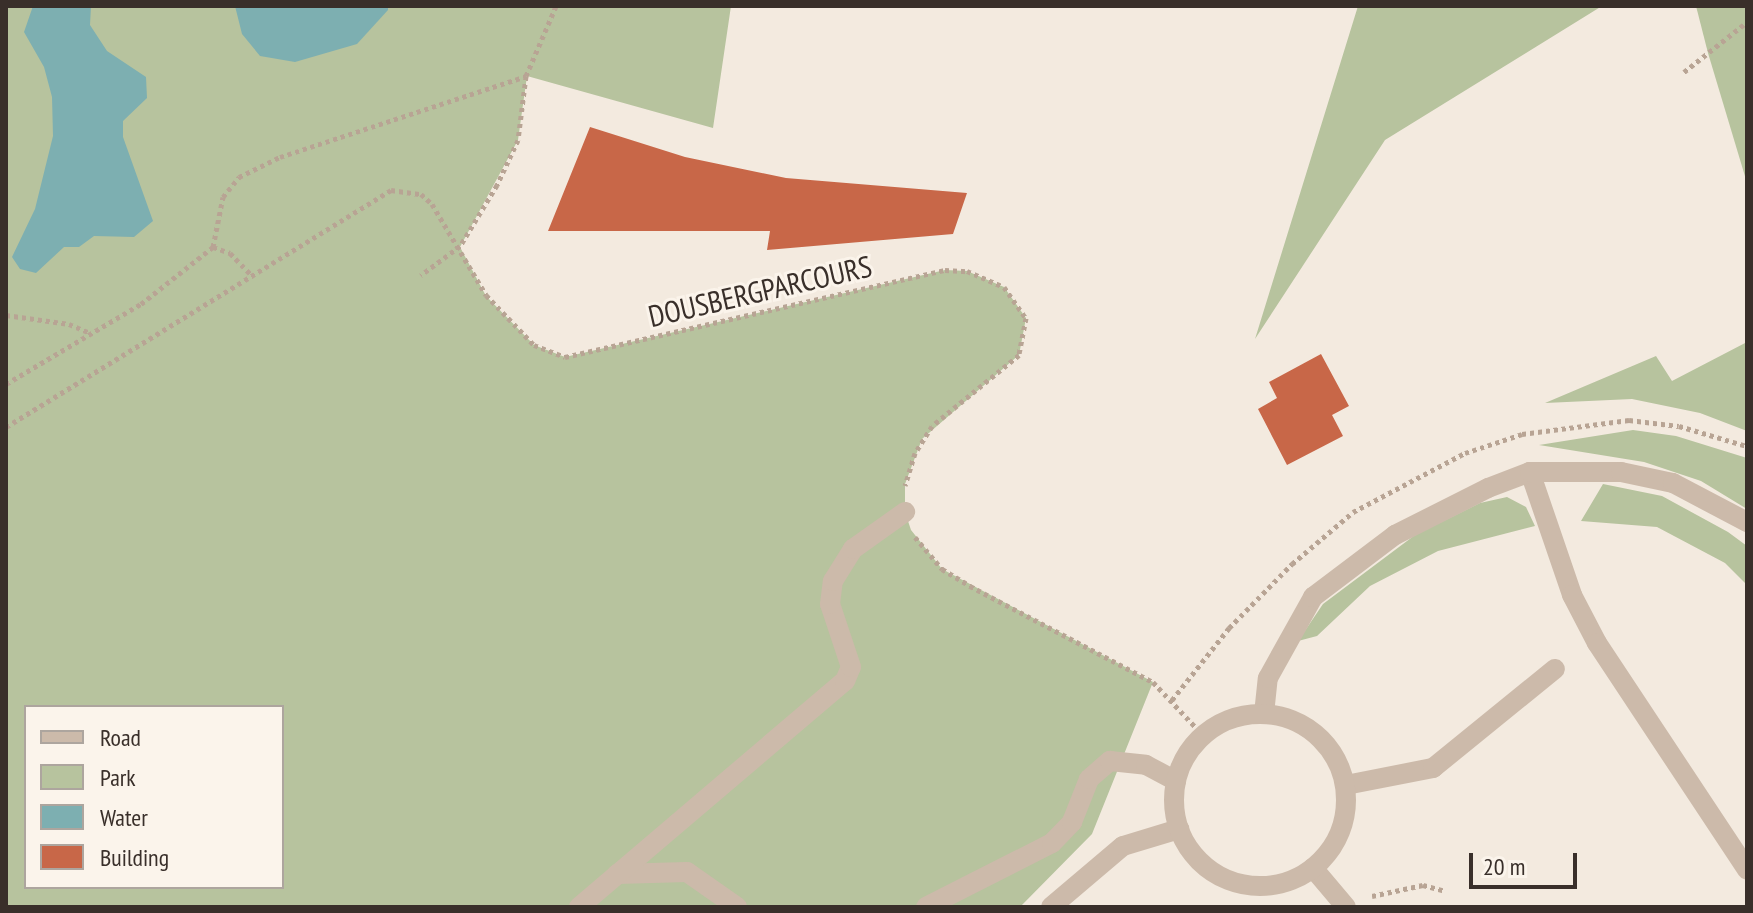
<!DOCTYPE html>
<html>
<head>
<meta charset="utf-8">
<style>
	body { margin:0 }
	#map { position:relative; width:1753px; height:913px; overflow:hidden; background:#f3eadf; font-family:"PT Sans Narrow",sans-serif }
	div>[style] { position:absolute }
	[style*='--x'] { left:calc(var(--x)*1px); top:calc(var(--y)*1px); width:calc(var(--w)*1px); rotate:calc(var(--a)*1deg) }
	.green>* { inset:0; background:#b7c39e }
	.water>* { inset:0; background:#7dafb1 }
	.building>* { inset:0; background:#c86748 }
	.path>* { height:5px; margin-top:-2.5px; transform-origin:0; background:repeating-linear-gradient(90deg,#b8a494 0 4px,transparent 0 8px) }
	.service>* { height:20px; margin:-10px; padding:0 10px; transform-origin:10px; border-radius:10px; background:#ccbaaa }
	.minor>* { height:20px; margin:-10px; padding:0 10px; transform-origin:10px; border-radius:10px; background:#ccbaaa }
	.minor>.ring { margin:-10px; padding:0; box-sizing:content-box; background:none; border:20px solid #ccbaaa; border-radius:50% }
	span { translate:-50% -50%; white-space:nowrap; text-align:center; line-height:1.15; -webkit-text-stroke:6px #fbf4eb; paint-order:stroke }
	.street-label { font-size:30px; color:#392f2a }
	.frame { position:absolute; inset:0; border:8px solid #392f2a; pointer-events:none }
	.legend { position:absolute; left:24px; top:705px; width:260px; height:184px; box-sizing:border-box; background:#fbf4eb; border:2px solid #ada59e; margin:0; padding:10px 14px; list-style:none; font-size:24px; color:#392f2a }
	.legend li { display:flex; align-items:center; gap:16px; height:40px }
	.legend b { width:40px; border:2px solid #ada59e }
	.scale { position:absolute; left:1469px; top:853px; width:108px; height:36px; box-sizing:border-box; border:4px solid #392f2a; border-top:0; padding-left:10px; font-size:24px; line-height:28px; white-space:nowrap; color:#392f2a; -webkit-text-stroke:6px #fbf4eb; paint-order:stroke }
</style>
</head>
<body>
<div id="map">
	<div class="green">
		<i style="clip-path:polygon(evenodd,6px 6px,731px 6px,713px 128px,527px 76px,518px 140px,460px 247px,486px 296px,534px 345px,565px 357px,945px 270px,967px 271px,1004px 287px,1026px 318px,1019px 355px,922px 439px,905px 484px,905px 512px,911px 530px,942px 569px,1153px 682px,1092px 834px,1020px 907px,6px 907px,6px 6px,26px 707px,282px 707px,282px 887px,26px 887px,26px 707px)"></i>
		<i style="clip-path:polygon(1358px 6px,1602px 6px,1385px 140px,1255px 339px)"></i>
		<i style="clip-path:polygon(1696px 6px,1747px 6px,1747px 183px,1708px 53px)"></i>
		<i style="clip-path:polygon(1747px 342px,1747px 431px,1700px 413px,1632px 399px,1545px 403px,1656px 356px,1672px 381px)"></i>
		<i style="clip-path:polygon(1633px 430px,1676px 436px,1747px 458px,1747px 509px,1701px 481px,1644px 462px,1539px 445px)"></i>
		<i style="clip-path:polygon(1603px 484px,1662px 496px,1728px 532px,1747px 546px,1747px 585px,1725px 563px,1657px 527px,1581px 521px)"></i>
		<i style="clip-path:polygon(1507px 497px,1526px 507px,1535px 526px,1438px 551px,1370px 586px,1317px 636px,1298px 641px,1323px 604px,1415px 535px,1480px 503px)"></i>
	</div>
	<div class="water">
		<i style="clip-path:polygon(33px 6px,91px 6px,90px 25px,107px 51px,146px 77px,147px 98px,123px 121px,123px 137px,153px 221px,134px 237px,94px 236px,79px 247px,64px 247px,36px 273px,20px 269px,12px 257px,35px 209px,53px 136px,52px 97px,44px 67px,24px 32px)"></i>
		<i style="clip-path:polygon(235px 6px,388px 6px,388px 10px,357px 44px,295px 62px,260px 56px,242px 34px)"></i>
	</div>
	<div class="building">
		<i style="clip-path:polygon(590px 127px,685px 157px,786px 178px,967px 193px,953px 234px,767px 250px,770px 231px,548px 231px)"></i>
		<i style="clip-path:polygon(1321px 354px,1349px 406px,1332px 415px,1343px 436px,1287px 465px,1258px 409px,1277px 398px,1269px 382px)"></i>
	</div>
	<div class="path">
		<i style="--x:1684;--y:72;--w:80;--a:-38.4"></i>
		<i style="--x:526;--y:76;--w:76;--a:-66.8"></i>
		<i style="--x:213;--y:247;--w:18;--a:19"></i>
		<i style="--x:230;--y:253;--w:29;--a:46"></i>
		<i style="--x:6;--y:315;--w:64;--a:8.1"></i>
		<i style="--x:69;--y:324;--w:23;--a:23"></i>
		<i style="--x:6;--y:384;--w:157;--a:-30.7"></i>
		<i style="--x:141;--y:304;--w:92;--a:-38.4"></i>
		<i style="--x:213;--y:247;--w:51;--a:-78.7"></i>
		<i style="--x:223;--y:197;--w:26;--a:-51"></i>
		<i style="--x:239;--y:177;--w:46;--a:-26"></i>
		<i style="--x:280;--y:157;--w:259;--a:-18.2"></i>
		<i style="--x:526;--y:76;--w:64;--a:97.1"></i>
		<i style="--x:518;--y:140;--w:50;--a:115"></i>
		<i style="--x:497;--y:185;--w:71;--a:121.2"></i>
		<i style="--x:460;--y:246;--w:49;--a:143.4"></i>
		<i style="--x:6;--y:427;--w:452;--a:-31.6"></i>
		<i style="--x:391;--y:190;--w:30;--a:8"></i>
		<i style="--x:421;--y:194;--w:15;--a:42"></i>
		<i style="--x:432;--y:204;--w:106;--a:59.3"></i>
		<i style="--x:486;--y:295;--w:69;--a:46.2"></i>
		<i style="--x:534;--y:345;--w:33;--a:21"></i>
		<i style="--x:565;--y:357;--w:390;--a:-12.9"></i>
		<i style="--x:945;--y:270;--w:22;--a:3"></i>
		<i style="--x:967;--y:271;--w:40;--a:23.4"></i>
		<i style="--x:1004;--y:287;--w:38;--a:55"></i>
		<i style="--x:1026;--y:318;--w:38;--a:101"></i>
		<i style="--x:1019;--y:355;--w:112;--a:140.8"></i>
		<i style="--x:932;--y:426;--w:32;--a:122"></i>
		<i style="--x:915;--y:453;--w:34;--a:107"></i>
		<i style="--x:915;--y:537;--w:42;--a:49.8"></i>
		<i style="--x:942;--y:569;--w:33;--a:31"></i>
		<i style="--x:970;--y:586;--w:207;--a:27.7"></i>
		<i style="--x:1153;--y:682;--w:73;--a:46.7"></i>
		<i style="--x:1172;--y:700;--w:92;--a:-51.6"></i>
		<i style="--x:1229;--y:628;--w:90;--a:-45.5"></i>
		<i style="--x:1292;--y:564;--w:80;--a:-40.4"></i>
		<i style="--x:1353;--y:512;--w:127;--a:-27.8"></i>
		<i style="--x:1465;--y:453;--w:60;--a:-18.4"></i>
		<i style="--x:1522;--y:434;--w:108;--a:-7.5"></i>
		<i style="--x:1629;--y:420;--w:50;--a:6.8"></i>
		<i style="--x:1679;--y:426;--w:71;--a:16.4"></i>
		<i style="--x:1372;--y:896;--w:52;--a:-12.2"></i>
		<i style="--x:1423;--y:885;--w:23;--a:15"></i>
	</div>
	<div class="service">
		<i style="--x:1530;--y:472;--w:130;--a:71.1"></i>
		<i style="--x:1572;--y:595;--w:54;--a:62.5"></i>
		<i style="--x:1597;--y:643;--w:272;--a:56.5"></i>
		<i style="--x:1346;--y:785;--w:89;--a:-11.1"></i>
		<i style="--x:1433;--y:768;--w:157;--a:-39.1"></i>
		<i style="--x:1313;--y:868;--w:51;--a:49.8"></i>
		<i style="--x:617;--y:874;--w:70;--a:-1.6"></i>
		<i style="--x:687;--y:872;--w:61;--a:35"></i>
		<i style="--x:579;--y:907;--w:349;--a:-40.4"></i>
		<i style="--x:845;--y:681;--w:15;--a:-67"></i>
		<i style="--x:851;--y:667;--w:66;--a:-108.4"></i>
		<i style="--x:830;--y:604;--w:23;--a:-83"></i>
		<i style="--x:833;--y:581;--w:38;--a:-58"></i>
		<i style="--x:853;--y:549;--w:64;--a:-35.4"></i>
		<i style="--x:926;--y:907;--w:141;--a:-26.9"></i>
		<i style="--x:1052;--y:843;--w:29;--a:-46"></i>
		<i style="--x:1072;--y:822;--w:46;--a:-68.4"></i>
		<i style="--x:1089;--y:779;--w:28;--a:-41"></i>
		<i style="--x:1110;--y:761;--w:36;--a:6"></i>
		<i style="--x:1146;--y:765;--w:34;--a:28"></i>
		<i style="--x:1051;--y:907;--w:94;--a:-40.3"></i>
		<i style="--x:1123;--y:846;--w:59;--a:-16.9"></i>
	</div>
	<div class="minor">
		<i style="--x:1264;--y:714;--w:36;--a:-84"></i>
		<i style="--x:1268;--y:678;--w:93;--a:-60.9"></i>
		<i style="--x:1313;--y:597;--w:103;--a:-37.1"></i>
		<i style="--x:1395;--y:535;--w:104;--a:-26.8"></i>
		<i style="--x:1488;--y:488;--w:45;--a:-20.9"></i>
		<i style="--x:1530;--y:472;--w:91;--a:0"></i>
		<i style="--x:1621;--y:472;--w:53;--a:11.9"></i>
		<i style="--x:1673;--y:483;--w:84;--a:27.8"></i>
		<i class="ring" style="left:1174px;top:714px;width:152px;height:152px"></i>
	</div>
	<div class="street-label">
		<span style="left:760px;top:291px;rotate:-13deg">DOUSBERGPARCOURS</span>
	</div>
	<div class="frame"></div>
	<ul class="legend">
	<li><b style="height:10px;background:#ccbaaa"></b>Road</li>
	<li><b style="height:22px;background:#b7c39e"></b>Park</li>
	<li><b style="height:22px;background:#7dafb1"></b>Water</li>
	<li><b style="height:22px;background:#c86748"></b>Building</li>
	</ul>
	<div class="scale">20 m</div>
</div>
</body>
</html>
